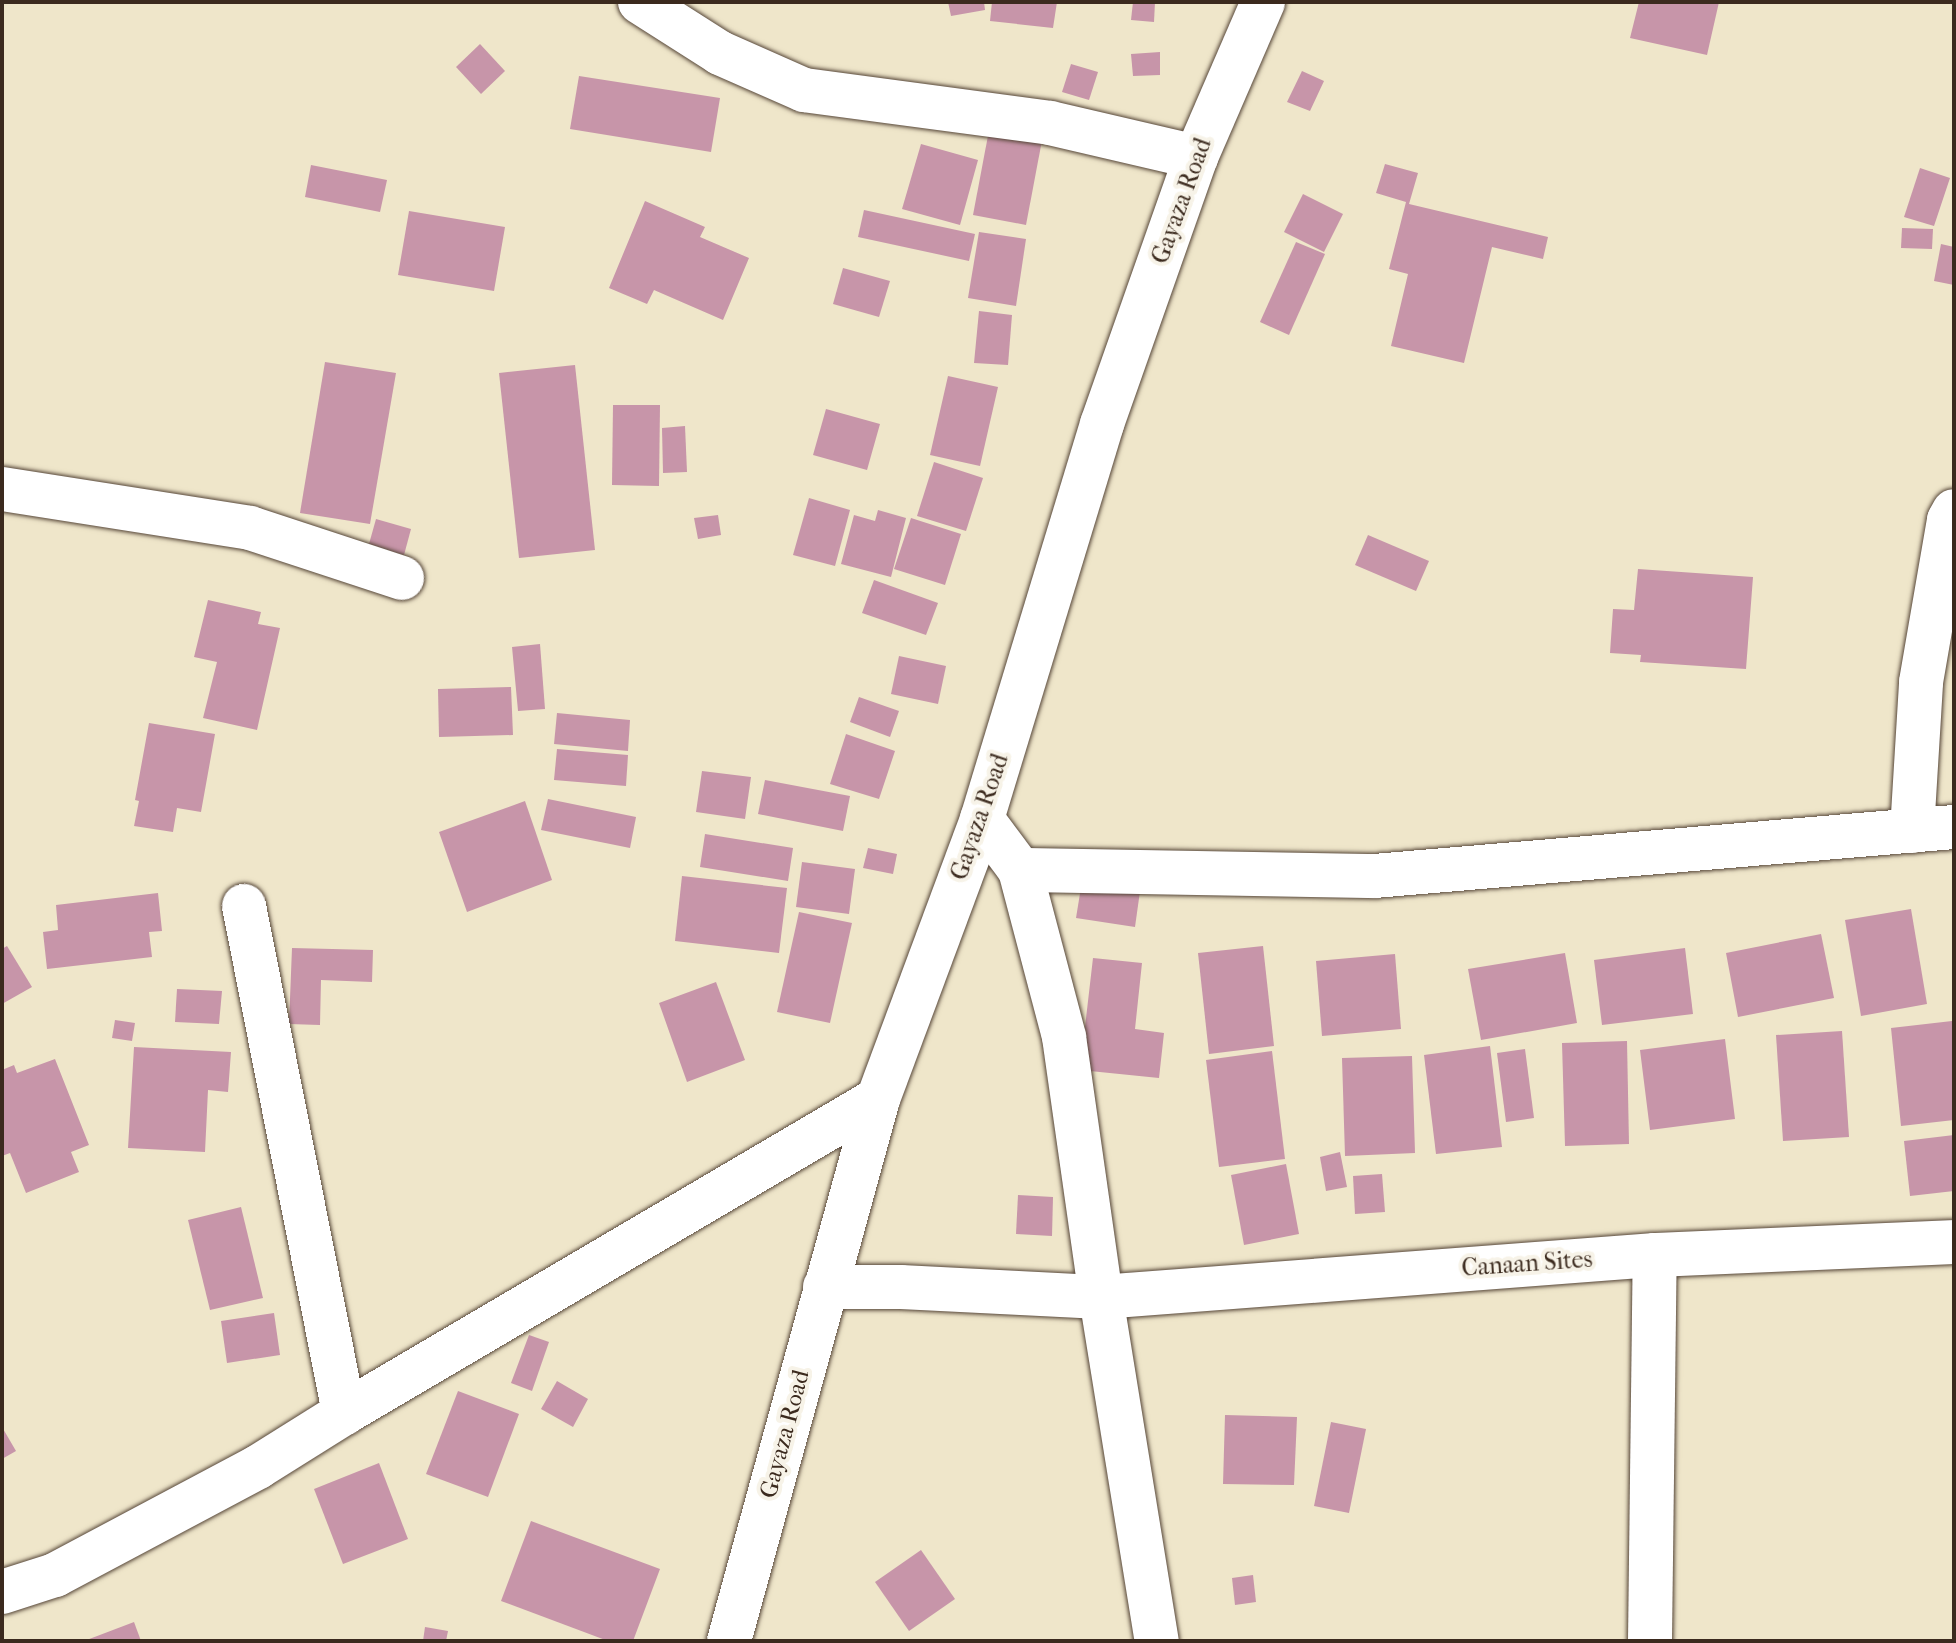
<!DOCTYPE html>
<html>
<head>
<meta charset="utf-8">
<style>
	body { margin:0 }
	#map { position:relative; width:1956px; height:1643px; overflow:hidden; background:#efe6ca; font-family:"IM FELL French Canon",serif }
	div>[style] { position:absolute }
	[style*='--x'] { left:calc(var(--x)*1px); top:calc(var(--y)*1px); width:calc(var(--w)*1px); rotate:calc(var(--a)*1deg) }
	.building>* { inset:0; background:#c795a9 }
	.roads { filter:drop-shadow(0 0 2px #564638) drop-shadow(0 0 2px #564638) }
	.minor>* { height:44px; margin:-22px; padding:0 22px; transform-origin:22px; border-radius:22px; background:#fff }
	.major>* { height:44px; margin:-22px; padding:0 22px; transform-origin:22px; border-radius:22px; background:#fff }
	span { translate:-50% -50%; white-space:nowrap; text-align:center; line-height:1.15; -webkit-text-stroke:8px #f7f3e8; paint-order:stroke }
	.street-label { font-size:24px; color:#3b2a1e }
	.frame { position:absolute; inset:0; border:4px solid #3b2a1e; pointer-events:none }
</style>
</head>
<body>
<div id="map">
	<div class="building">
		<i style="clip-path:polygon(948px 2px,984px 2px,985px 10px,951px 16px)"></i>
		<i style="clip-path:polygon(992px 2px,1057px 2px,1053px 28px,990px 21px)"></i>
		<i style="clip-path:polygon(1133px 2px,1155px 2px,1154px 22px,1131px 20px)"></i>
		<i style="clip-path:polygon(1639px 2px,1719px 2px,1707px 55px,1630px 38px)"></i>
		<i style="clip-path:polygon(480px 44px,505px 71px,481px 94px,456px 67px)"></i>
		<i style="clip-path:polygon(1160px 52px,1160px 75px,1133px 76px,1131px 54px)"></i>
		<i style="clip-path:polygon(1071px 64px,1098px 72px,1089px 100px,1062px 92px)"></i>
		<i style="clip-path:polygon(1302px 71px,1324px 81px,1310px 111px,1287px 102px)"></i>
		<i style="clip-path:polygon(579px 76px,720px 98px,711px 152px,570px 129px)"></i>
		<i style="clip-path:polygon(990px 125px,1043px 135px,1026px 225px,973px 215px)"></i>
		<i style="clip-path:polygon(921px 144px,978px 160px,960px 225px,902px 209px)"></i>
		<i style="clip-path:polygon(1385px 164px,1418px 173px,1409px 204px,1548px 237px,1543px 259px,1492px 247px,1464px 363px,1391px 346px,1408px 274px,1389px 269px,1406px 202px,1376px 193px)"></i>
		<i style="clip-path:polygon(311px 165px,387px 180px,380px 212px,305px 197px)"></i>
		<i style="clip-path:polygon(1920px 168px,1950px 178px,1934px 226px,1904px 217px)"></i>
		<i style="clip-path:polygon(1303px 194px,1343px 214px,1324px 252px,1284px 232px)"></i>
		<i style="clip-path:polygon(645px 201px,705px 227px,700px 237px,749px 258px,723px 320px,654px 290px,647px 304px,609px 288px)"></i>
		<i style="clip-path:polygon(864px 210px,975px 234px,969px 261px,858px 237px)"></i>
		<i style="clip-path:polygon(409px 211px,505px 227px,494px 291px,398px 275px)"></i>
		<i style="clip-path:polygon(1902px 228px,1933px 229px,1932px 249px,1901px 248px)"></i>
		<i style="clip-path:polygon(979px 232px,1026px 239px,1016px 306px,968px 298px)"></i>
		<i style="clip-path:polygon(1296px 242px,1325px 254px,1289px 335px,1260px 322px)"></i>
		<i style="clip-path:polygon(1941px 244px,1954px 247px,1954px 285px,1934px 281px)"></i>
		<i style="clip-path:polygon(843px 268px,890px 281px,879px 317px,833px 304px)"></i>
		<i style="clip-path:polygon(979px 311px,1012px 315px,1008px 365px,974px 363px)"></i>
		<i style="clip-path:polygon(325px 362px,396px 373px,370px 524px,300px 513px)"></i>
		<i style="clip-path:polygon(575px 365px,595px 550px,519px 558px,499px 373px)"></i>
		<i style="clip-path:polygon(948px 376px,998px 387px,980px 466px,930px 455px)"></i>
		<i style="clip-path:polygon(613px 405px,660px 405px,659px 486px,612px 485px)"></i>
		<i style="clip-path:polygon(826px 409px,880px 424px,867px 470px,813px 455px)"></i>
		<i style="clip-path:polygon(685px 426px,687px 472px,663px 473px,662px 428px)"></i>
		<i style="clip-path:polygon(934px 462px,983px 478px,966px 531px,917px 516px)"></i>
		<i style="clip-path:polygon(809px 498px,850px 510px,835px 566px,793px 555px)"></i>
		<i style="clip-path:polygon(878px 510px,906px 518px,891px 577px,841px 564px,854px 515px,875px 521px)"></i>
		<i style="clip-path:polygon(718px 515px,721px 535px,698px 539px,694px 518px)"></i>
		<i style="clip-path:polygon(911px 518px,961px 534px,945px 585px,894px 569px)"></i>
		<i style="clip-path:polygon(376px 519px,411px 529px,404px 555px,369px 544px)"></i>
		<i style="clip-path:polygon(1368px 535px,1429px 561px,1416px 591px,1355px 565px)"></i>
		<i style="clip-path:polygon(1638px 569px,1753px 577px,1746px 669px,1640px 662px,1641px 655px,1610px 653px,1613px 609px,1634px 610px)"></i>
		<i style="clip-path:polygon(874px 580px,938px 603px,926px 635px,862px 613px)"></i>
		<i style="clip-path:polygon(208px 600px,261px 612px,258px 624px,280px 628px,257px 730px,203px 718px,217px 662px,194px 657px)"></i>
		<i style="clip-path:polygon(540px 644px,545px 709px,518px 711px,512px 647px)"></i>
		<i style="clip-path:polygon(899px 656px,946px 666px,938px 704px,891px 694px)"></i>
		<i style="clip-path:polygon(511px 687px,513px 735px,439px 737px,438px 689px)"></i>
		<i style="clip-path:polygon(859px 697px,899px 711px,890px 737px,850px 722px)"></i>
		<i style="clip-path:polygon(557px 713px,630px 720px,628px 751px,554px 744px)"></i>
		<i style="clip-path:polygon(149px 723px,215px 734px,201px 812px,177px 808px,173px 832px,134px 826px,139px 801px,135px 800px)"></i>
		<i style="clip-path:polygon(846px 734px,895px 751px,879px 799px,830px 784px)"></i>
		<i style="clip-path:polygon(557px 749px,628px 755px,626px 786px,554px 780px)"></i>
		<i style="clip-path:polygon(702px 771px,751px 777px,745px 819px,696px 812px)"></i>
		<i style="clip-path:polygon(765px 780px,850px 796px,843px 831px,758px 814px)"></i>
		<i style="clip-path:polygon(548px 799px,636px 817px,630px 848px,541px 830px)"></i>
		<i style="clip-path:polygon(525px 801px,552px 880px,467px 912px,439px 832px)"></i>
		<i style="clip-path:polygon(705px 834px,793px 848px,788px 881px,700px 867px)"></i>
		<i style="clip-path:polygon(868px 848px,897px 854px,893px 874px,863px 868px)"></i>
		<i style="clip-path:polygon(802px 862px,855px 869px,849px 914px,796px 907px)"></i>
		<i style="clip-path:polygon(1083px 875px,1141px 884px,1135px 927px,1076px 918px)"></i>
		<i style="clip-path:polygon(682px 876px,787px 888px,779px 953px,675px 941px)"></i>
		<i style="clip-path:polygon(158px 893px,162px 931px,149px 932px,152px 957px,47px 969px,43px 932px,58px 930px,56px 905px)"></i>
		<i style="clip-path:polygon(1911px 909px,1927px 1004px,1861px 1016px,1845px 920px)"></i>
		<i style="clip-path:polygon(799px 912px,852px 923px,830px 1023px,777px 1012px)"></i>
		<i style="clip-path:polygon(1821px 934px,1834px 998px,1738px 1017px,1726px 953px)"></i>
		<i style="clip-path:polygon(7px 946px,32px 987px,2px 1004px,2px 949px)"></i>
		<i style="clip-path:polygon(1263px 946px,1274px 1046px,1209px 1054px,1198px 953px)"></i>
		<i style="clip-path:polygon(292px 948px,373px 950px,372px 982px,321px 980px,320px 1025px,289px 1024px)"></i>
		<i style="clip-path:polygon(1685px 948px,1693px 1014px,1602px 1025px,1594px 960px)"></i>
		<i style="clip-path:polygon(1565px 953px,1577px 1023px,1481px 1040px,1468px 969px)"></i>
		<i style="clip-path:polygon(1395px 954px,1401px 1029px,1322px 1036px,1316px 961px)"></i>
		<i style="clip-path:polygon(1093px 958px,1142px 963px,1135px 1029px,1164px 1033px,1159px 1078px,1080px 1070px)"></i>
		<i style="clip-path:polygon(716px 982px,745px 1060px,687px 1082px,659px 1003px)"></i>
		<i style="clip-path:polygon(177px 989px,222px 991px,219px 1024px,175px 1022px)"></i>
		<i style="clip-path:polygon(115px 1020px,135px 1023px,132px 1041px,112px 1038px)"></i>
		<i style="clip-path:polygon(1952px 1021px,1954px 1120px,1901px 1126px,1891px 1028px)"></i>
		<i style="clip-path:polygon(1842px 1031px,1849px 1137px,1783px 1141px,1776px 1035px)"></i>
		<i style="clip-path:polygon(1725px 1039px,1735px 1119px,1650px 1130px,1640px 1050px)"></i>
		<i style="clip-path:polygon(1627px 1041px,1629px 1144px,1565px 1146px,1562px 1043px)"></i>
		<i style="clip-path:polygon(1490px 1046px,1502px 1147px,1436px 1154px,1424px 1055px)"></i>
		<i style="clip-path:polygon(134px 1047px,231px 1052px,228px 1092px,208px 1090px,205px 1152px,128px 1148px)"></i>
		<i style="clip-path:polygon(1525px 1049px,1534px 1118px,1506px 1122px,1497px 1053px)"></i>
		<i style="clip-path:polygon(1272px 1051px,1285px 1159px,1219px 1167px,1206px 1060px)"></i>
		<i style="clip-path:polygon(1412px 1056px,1415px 1153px,1345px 1156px,1342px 1058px)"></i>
		<i style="clip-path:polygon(55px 1059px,89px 1145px,71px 1152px,79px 1172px,26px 1193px,10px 1153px,2px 1156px,2px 1070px,14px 1065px,17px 1073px)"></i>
		<i style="clip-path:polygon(1954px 1135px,1954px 1191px,1910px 1196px,1904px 1141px)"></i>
		<i style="clip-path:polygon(1340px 1152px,1347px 1187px,1326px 1191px,1320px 1157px)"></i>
		<i style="clip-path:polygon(1286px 1164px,1299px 1234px,1244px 1245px,1231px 1175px)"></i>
		<i style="clip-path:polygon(1382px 1174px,1385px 1212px,1355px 1214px,1353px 1176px)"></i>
		<i style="clip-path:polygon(1018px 1195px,1053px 1197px,1052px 1236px,1016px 1234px)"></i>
		<i style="clip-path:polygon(241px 1207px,263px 1298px,210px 1310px,188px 1220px)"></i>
		<i style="clip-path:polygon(274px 1313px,280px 1355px,227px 1363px,221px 1321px)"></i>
		<i style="clip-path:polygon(529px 1335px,549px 1342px,532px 1391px,511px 1383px)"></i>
		<i style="clip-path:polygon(557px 1381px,588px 1399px,573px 1427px,541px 1409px)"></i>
		<i style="clip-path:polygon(458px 1391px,519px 1414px,488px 1497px,426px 1474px)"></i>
		<i style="clip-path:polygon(1225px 1415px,1297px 1417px,1294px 1485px,1223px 1484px)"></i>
		<i style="clip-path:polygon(1331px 1422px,1366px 1429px,1349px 1513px,1314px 1506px)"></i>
		<i style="clip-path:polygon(2px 1427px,16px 1451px,2px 1459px)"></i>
		<i style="clip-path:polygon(379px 1463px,408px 1539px,343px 1564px,314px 1489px)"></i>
		<i style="clip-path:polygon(531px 1521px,660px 1569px,633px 1641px,608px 1641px,501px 1601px)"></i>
		<i style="clip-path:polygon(921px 1550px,955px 1599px,909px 1631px,875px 1582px)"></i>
		<i style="clip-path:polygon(1253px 1575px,1256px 1602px,1235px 1605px,1232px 1578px)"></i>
		<i style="clip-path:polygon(134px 1622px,141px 1641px,84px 1641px)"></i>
		<i style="clip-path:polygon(425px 1627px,448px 1631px,446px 1641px,423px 1641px)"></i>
	</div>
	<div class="roads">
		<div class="minor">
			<i style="--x:640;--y:2;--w:95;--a:32.5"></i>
			<i style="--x:720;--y:53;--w:92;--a:23.8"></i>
			<i style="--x:804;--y:90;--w:248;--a:7.6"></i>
			<i style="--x:1050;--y:123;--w:150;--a:13.1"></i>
			<i style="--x:2;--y:489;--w:251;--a:8.9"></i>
			<i style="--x:250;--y:528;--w:160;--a:18.2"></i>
			<i style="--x:982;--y:819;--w:64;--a:53.3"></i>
			<i style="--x:1020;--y:870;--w:354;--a:1"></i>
			<i style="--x:1374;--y:876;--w:582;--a:-4.83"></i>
			<i style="--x:1912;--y:831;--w:149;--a:-86.5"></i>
			<i style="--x:1921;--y:682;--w:164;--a:-80.2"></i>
			<i style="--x:1949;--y:520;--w:10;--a:-61"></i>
			<i style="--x:1020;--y:870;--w:173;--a:75.2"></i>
			<i style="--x:1064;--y:1037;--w:263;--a:81.9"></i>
			<i style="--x:1101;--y:1297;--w:349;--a:80.8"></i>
			<i style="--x:244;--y:906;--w:517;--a:78.84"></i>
			<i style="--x:825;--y:1287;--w:76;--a:0"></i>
			<i style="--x:901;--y:1287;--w:200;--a:2.9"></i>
			<i style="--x:1101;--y:1297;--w:556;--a:-4.34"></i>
			<i style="--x:1655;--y:1255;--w:299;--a:-2.5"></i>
			<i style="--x:2;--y:1592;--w:56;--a:-17.8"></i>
			<i style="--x:55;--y:1575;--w:230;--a:-28"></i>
			<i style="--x:258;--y:1467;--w:102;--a:-32.1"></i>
			<i style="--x:344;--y:1413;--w:619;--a:-30.46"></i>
			<i style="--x:1650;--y:1641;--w:386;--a:-89.3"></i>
		</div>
		<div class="major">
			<i style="--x:729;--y:1641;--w:562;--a:-74.63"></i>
			<i style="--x:878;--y:1099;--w:299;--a:-69.6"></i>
			<i style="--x:982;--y:819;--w:413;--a:-73.1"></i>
			<i style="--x:1102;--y:424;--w:283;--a:-70.6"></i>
			<i style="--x:1196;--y:157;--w:169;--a:-66.6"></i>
		</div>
	</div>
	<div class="street-label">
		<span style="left:1182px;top:201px;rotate:-70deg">Gayaza Road</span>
		<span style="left:980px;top:817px;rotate:-71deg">Gayaza Road</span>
		<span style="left:1527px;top:1264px;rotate:-4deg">Canaan Sites</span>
		<span style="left:785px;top:1434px;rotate:-75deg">Gayaza Road</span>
	</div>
	<div class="frame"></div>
</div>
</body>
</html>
